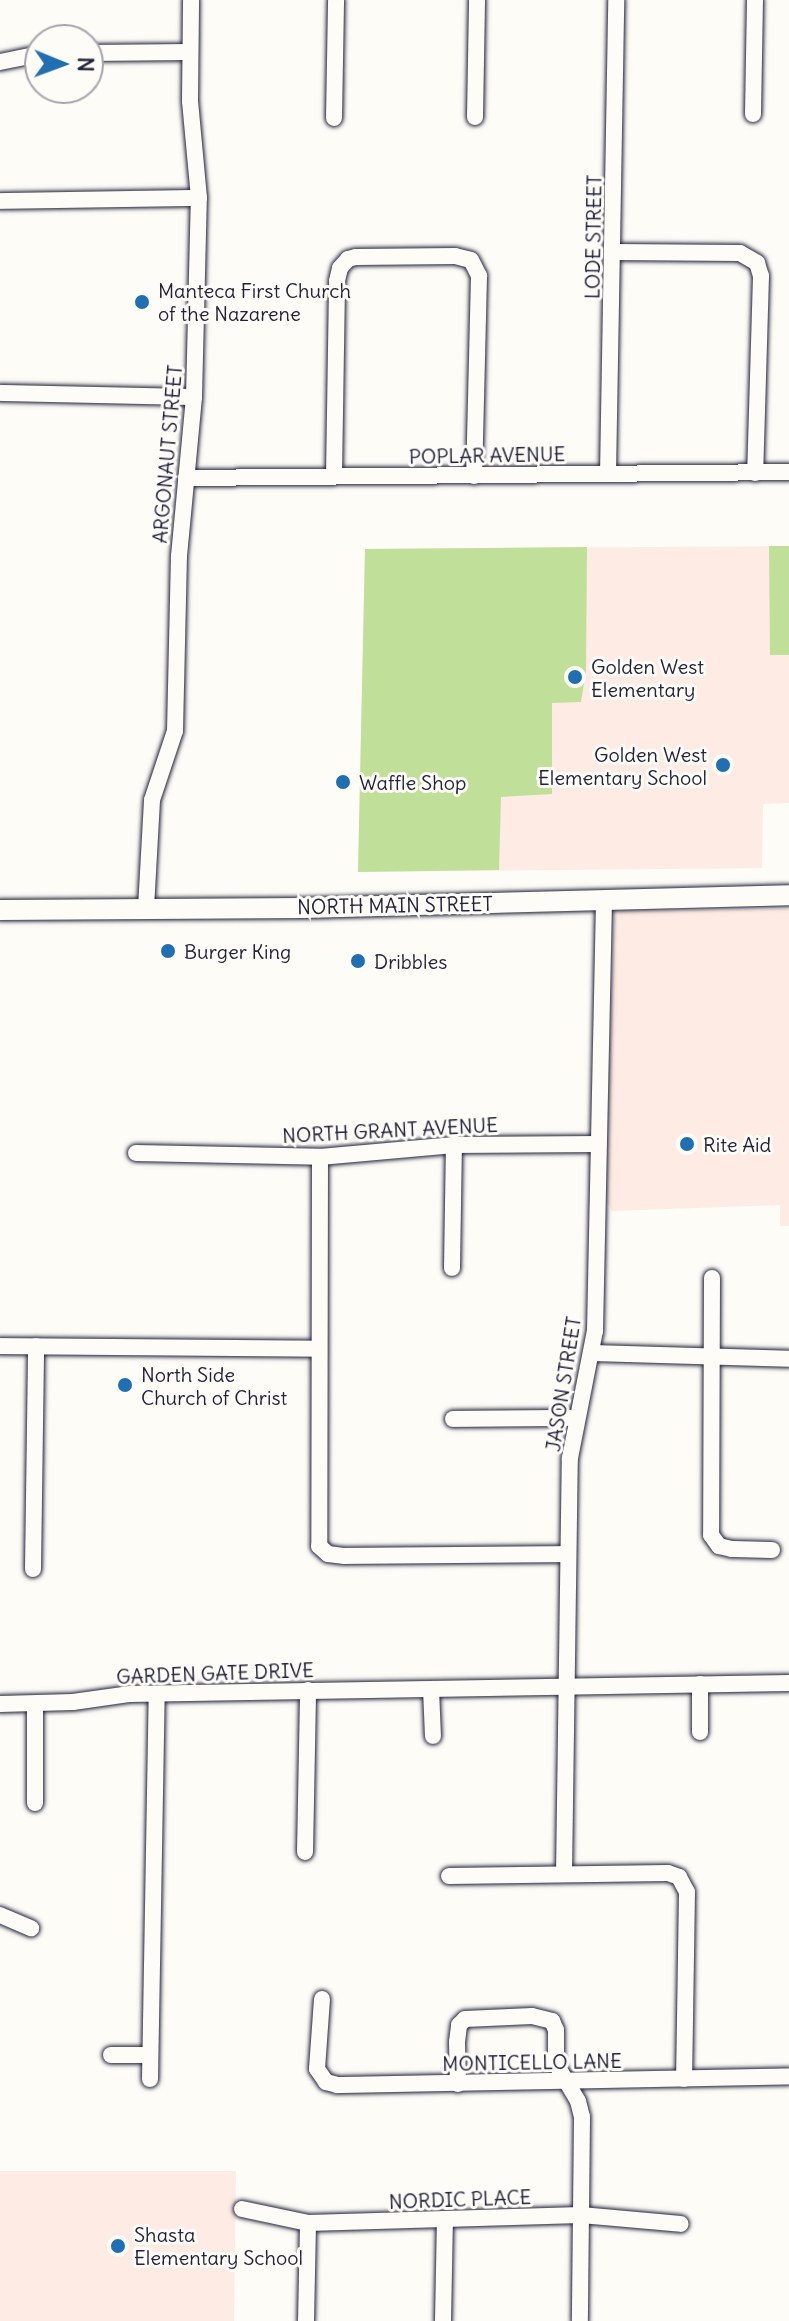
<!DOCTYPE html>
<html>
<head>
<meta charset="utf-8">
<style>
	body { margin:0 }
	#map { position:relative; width:789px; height:2321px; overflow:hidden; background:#fdfcf7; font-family:Delius,sans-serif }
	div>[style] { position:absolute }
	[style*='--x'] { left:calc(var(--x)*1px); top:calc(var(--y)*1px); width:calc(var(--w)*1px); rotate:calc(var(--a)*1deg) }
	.built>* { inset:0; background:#fdebe4 }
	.green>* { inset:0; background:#c0e099 }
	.roads { filter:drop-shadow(0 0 2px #22223b) drop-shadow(0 0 2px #22223b) }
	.minor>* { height:16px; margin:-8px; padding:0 8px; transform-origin:8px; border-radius:8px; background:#fdfcf7 }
	.major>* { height:20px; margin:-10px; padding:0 10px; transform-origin:10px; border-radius:10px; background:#fdfcf7 }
	.dots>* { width:22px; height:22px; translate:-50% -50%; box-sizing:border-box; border:4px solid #fdfcf7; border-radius:50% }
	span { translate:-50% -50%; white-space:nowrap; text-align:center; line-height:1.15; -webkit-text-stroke:6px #fdfcf7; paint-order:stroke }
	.street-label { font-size:20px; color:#22223b }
	.poi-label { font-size:20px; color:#22223b }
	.left { translate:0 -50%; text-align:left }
	.right { translate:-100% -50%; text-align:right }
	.north { position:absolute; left:24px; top:24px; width:80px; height:80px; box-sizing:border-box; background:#fdfcf7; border:2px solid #a5a5ac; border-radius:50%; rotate:91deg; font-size:22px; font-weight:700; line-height:32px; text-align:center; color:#22223b }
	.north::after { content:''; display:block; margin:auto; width:28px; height:36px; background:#1f6fb2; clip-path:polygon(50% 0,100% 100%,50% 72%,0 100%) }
</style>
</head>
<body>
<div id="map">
	<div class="built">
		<i style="clip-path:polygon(789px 546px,789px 803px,763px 804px,762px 868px,358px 872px,365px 549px)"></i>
		<i style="clip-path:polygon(789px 909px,789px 1226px,780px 1226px,780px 1205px,612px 1211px,605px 1198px,614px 911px)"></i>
		<i style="clip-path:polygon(0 2171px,236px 2171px,234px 2321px,0 2321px)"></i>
	</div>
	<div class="green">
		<i style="clip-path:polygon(769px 546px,789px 546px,789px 655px,770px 655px)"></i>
		<i style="clip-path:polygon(587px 547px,586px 671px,581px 702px,552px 703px,552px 794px,501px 797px,499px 870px,358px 872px,365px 549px)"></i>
	</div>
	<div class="roads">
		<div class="minor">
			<i style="--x:88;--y:53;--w:102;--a:-0.6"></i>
			<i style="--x:0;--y:62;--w:41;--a:-11.3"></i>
			<i style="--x:753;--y:114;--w:114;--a:-89"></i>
			<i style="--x:475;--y:117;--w:117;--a:-89"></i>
			<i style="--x:334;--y:118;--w:118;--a:-89"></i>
			<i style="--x:0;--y:201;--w:199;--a:-0.9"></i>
			<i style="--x:613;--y:252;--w:127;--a:0.5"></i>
			<i style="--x:740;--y:253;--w:20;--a:30"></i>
			<i style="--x:757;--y:263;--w:14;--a:73"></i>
			<i style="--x:761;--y:276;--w:197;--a:91.7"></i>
			<i style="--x:0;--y:393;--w:194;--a:1.2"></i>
			<i style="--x:608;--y:474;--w:474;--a:-89"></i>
			<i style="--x:334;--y:476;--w:195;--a:-89.1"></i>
			<i style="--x:337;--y:281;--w:13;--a:-77"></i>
			<i style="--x:340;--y:268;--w:12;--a:-48"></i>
			<i style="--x:348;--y:259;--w:8;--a:-14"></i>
			<i style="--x:356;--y:257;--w:99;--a:-0.6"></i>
			<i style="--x:455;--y:256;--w:16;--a:14"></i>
			<i style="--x:471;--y:260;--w:18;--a:63"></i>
			<i style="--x:479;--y:276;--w:200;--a:91.4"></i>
			<i style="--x:186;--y:478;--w:603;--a:-0.57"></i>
			<i style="--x:146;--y:908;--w:108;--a:-86.8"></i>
			<i style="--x:152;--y:800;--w:73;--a:-71.6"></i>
			<i style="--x:175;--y:731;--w:175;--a:-88.7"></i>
			<i style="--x:179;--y:556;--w:160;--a:-84.6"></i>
			<i style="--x:194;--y:397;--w:199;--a:-88.6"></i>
			<i style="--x:199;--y:198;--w:97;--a:-95.3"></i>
			<i style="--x:190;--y:101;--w:101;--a:-89.4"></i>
			<i style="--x:136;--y:1153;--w:184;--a:1.2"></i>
			<i style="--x:320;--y:1157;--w:135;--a:-5.1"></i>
			<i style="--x:454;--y:1145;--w:144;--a:-0.4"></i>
			<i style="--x:320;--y:1157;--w:389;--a:90.1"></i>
			<i style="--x:319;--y:1546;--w:12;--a:42"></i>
			<i style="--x:328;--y:1554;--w:17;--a:7"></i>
			<i style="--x:345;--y:1556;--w:223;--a:-0.5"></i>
			<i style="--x:452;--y:1268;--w:123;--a:-89.1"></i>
			<i style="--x:712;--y:1278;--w:257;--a:90.2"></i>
			<i style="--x:711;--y:1535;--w:14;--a:54"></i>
			<i style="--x:719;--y:1546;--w:13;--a:13"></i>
			<i style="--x:732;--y:1549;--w:40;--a:1.4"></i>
			<i style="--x:0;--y:1346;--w:317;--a:0.5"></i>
			<i style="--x:592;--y:1353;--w:197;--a:1.7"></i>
			<i style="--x:453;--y:1419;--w:123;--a:-0.5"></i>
			<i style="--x:33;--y:1569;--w:223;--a:-89.2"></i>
			<i style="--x:700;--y:1684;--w:48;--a:90"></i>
			<i style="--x:431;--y:1689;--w:47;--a:87.6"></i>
			<i style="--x:0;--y:1704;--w:73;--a:-1.6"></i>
			<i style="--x:73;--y:1702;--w:58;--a:-8"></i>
			<i style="--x:130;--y:1694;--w:659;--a:-0.96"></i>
			<i style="--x:35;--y:1803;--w:99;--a:-90"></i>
			<i style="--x:305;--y:1852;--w:162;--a:-88.9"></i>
			<i style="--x:564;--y:1874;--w:416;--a:-89.2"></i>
			<i style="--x:570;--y:1458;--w:129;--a:-78.9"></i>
			<i style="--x:595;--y:1331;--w:430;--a:-88.8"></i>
			<i style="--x:449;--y:1876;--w:219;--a:-0.8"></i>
			<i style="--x:668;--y:1873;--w:12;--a:20"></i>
			<i style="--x:679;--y:1877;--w:17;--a:62"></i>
			<i style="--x:687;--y:1892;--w:187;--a:90.9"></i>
			<i style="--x:0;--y:1915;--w:34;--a:23"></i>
			<i style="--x:322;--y:1999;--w:70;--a:94.1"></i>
			<i style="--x:317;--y:2069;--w:16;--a:55"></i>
			<i style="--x:326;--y:2082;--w:11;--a:15"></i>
			<i style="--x:337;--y:2085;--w:452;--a:-1.1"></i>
			<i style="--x:111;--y:2055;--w:39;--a:0"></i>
			<i style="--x:150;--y:2079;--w:385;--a:-89"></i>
			<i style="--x:458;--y:2084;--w:42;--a:-91.4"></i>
			<i style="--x:457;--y:2042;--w:17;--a:-83"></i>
			<i style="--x:459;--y:2025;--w:8;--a:-45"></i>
			<i style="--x:465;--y:2019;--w:67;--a:-2.6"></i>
			<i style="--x:532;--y:2016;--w:21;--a:14"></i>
			<i style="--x:552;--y:2021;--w:10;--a:66"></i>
			<i style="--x:556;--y:2030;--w:34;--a:90"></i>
			<i style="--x:556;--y:2064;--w:43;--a:59.3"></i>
			<i style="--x:578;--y:2101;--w:16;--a:76"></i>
			<i style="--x:582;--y:2117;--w:204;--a:90.6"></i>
			<i style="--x:242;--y:2209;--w:67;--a:12"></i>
			<i style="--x:308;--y:2223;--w:273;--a:-1.7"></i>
			<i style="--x:581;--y:2215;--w:100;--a:5.1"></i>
			<i style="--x:306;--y:2321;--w:98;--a:-88.8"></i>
			<i style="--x:443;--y:2321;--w:101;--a:-88.9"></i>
		</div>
		<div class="major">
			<i style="--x:0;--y:910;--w:303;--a:-0.4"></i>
			<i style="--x:303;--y:908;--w:486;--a:-1.5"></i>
		</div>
	</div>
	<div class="dots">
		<i style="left:142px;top:302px;background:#1f6fb2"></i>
		<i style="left:575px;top:677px;background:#1f6fb2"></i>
		<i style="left:723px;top:765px;background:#1f6fb2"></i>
		<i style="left:343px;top:782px;background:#1f6fb2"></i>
		<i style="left:168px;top:951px;background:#1f6fb2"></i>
		<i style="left:358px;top:961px;background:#1f6fb2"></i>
		<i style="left:687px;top:1144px;background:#1f6fb2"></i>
		<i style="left:125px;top:1385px;background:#1f6fb2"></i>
		<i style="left:118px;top:2246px;background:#1f6fb2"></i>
	</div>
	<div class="street-label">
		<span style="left:593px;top:237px;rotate:-89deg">LODE STREET</span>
		<span style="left:167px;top:454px;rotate:-85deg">ARGONAUT STREET</span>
		<span style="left:487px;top:455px;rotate:-1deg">POPLAR AVENUE</span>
		<span style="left:395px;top:905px;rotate:-1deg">NORTH MAIN STREET</span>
		<span style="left:390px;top:1130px;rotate:-3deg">NORTH GRANT AVENUE</span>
		<span style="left:563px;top:1384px;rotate:-81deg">JASON STREET</span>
		<span style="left:215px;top:1673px;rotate:-2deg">GARDEN GATE DRIVE</span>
		<span style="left:532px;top:2062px;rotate:-1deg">MONTICELLO LANE</span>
		<span style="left:460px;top:2199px;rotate:-2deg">NORDIC PLACE</span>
	</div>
	<div class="poi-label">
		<span class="left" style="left:158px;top:302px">Manteca First Church<br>of the Nazarene</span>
		<span class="left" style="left:591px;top:678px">Golden West<br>Elementary</span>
		<span class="right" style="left:707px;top:766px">Golden West<br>Elementary School</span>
		<span class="left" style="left:359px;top:782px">Waffle Shop</span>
		<span class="left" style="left:184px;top:951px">Burger King</span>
		<span class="left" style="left:374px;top:961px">Dribbles</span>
		<span class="left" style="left:703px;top:1144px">Rite Aid</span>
		<span class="left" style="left:141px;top:1386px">North Side<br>Church of Christ</span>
		<span class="left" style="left:134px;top:2246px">Shasta<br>Elementary School</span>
	</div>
	<div class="north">N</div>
</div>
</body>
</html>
